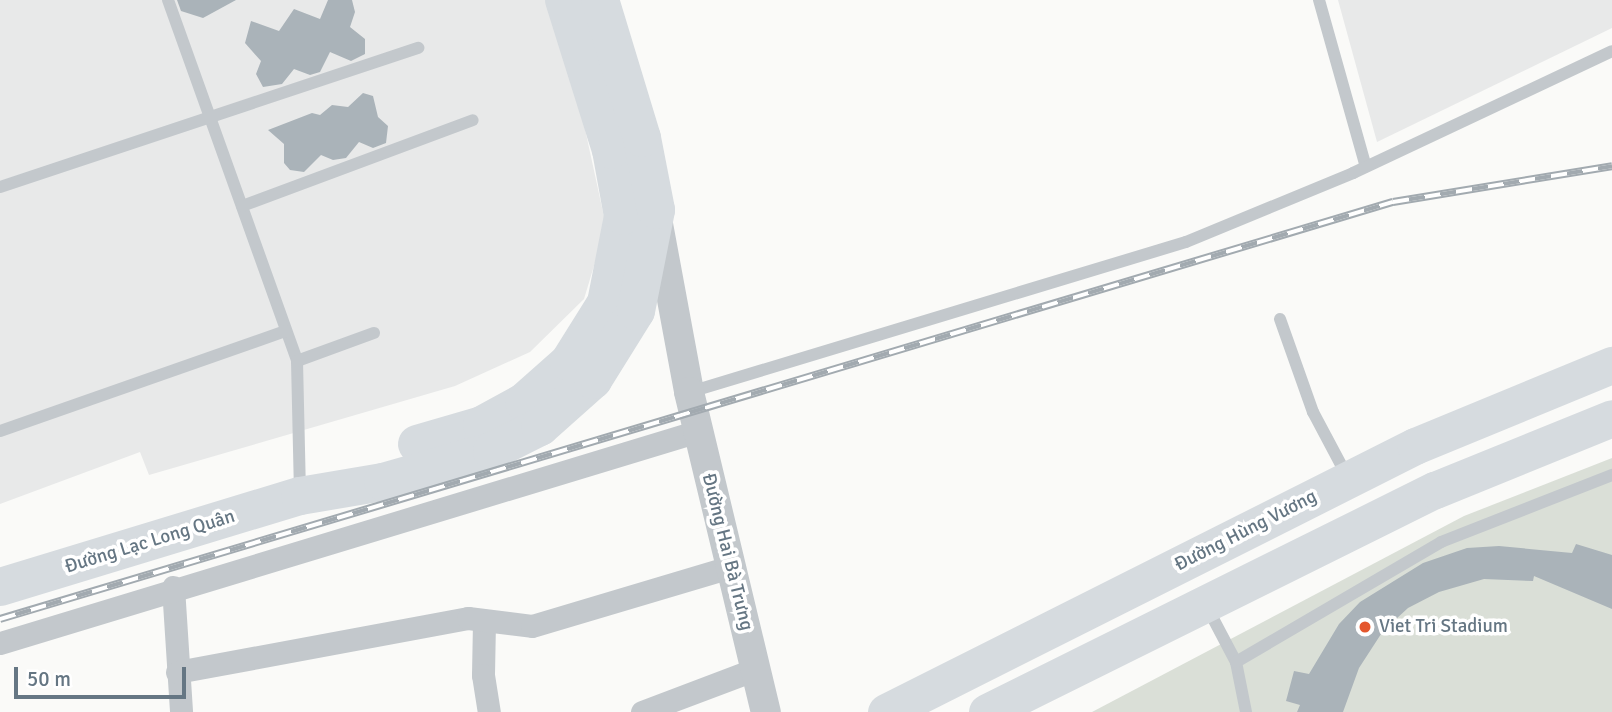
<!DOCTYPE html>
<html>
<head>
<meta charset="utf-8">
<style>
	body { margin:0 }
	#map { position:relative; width:1612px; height:712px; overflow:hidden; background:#fafaf8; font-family:Signika,sans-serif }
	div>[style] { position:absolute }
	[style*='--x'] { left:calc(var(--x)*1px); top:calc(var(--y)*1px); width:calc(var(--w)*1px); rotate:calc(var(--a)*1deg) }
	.built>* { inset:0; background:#e8e9e9 }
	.green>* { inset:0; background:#dadfd7 }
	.building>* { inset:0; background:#aab3b9 }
	.service>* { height:12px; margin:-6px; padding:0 6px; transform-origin:6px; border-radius:6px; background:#c3c8cc }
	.minor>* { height:23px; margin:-11.5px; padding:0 11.5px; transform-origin:11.5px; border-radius:11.5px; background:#c3c8cc }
	.tertiary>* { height:30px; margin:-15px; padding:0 15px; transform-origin:15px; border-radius:15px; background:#c3c8cc }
	.primary>* { height:37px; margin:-18.5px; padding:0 18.5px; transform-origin:18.5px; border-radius:18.5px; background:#d6dbdf }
	.trunk>* { height:38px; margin:-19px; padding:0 19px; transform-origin:19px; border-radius:19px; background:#d6dbdf }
	.rail>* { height:8px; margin-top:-4px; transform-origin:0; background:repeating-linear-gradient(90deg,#fff 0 16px,#a2aab0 0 32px); box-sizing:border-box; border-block:2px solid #a2aab0 }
	.dots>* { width:19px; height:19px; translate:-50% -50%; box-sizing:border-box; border:4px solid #fff; border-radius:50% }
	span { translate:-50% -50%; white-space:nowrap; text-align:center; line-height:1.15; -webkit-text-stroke:7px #fff; paint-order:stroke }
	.street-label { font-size:19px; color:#657683 }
	.poi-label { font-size:19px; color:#657683 }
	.left { translate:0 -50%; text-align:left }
	.scale { position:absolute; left:14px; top:667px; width:172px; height:32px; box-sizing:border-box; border:4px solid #657683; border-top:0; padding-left:9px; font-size:21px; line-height:24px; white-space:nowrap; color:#657683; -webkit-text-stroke:5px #fff; paint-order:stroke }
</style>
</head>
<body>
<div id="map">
	<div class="built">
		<i style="clip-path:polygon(0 0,551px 0,572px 69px,606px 226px,584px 299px,530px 352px,455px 386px,149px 475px,140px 452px,0 504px)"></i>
		<i style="clip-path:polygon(1338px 0,1612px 0,1612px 28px,1377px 142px)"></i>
	</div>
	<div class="green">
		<i style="clip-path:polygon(1612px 458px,1612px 712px,1092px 712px,1464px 516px)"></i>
	</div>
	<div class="building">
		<i style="clip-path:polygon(177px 0,236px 0,203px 18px,181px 11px)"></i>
		<i style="clip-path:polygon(328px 0,352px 0,355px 12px,350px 27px,365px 39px,365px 54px,351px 61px,330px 52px,320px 72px,310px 75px,294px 69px,282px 84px,263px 87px,256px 74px,261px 61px,245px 43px,251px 21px,279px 31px,294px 9px,320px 19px)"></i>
		<i style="clip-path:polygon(363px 93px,373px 96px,378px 117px,388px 126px,386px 143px,373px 148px,359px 142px,346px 158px,333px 160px,321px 155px,304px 172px,290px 170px,284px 163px,284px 144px,268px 130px,312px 113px,320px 115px,332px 105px,348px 107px)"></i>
		<i style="clip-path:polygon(1576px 544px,1612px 555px,1612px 609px,1534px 576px,1533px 581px,1484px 579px,1439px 592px,1408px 608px,1383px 631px,1359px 668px,1343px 712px,1297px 712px,1300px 705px,1286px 701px,1294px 671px,1309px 674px,1339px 624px,1360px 602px,1423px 563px,1467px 548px,1499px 546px,1572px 553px)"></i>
	</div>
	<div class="service">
		<i style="--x:168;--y:0;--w:383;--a:70.3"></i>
		<i style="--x:297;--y:361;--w:131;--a:88.7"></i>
		<i style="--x:1319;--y:0;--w:173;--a:74.3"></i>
		<i style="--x:0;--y:187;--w:441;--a:-18.4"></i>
		<i style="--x:242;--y:206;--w:246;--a:-20.4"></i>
		<i style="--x:1280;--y:319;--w:99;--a:70.5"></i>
		<i style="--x:1313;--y:412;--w:72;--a:62"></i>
		<i style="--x:297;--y:361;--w:82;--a:-20"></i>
		<i style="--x:690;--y:392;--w:518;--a:-16.83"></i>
		<i style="--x:1186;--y:242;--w:181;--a:-22.4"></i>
		<i style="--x:1353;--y:173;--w:286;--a:-25.2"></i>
		<i style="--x:0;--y:431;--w:302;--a:-19.3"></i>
		<i style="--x:1207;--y:607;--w:62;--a:62.2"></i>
		<i style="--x:1236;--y:662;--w:51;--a:78.7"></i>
		<i style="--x:1236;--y:662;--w:238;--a:-30.3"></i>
		<i style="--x:1441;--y:542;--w:184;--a:-21.4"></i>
	</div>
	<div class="minor">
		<i style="--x:173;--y:587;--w:125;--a:86.3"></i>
		<i style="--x:484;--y:622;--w:53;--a:91.1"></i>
		<i style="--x:483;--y:675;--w:37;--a:81"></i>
		<i style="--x:0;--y:643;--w:729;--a:-16.89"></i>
		<i style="--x:177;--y:672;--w:296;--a:-10.5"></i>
		<i style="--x:468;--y:618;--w:64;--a:7.1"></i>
		<i style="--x:532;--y:626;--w:207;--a:-16.6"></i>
		<i style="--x:642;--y:712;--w:122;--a:-20.7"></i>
	</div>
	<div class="tertiary">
		<i style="--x:658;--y:224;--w:171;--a:79.5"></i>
		<i style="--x:689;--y:392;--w:329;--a:76.5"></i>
	</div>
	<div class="primary">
		<i style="--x:886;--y:712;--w:592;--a:-26.69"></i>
		<i style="--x:1415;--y:446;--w:213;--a:-22.4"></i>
		<i style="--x:987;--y:712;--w:500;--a:-26.4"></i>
		<i style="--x:1435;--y:490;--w:191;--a:-22.1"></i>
	</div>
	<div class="trunk">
		<i style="--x:417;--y:444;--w:68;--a:-16.3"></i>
		<i style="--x:482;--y:425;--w:48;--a:-28.7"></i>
		<i style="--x:524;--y:402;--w:60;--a:-41.6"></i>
		<i style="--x:569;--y:362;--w:70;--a:-57.9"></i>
		<i style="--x:606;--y:303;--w:89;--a:-78.9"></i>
		<i style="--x:623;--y:216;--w:67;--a:-100.3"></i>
		<i style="--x:611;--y:150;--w:157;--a:-107.4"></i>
		<i style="--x:0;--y:587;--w:313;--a:-16.9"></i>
		<i style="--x:300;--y:496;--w:84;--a:-9.6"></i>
		<i style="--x:383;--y:482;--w:113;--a:-15.9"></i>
		<i style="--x:492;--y:451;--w:54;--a:-26.6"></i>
		<i style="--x:540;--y:427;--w:71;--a:-41.6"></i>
		<i style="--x:593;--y:380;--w:81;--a:-58.1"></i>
		<i style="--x:636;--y:311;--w:103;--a:-78.8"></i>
		<i style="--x:656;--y:210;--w:73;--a:-101"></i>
		<i style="--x:642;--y:138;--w:144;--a:-106.9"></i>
	</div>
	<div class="rail">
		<i style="--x:0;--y:619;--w:1454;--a:-16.67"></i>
		<i style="--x:1393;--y:202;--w:222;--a:-9.3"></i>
	</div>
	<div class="dots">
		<i style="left:1365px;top:627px;background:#e4572e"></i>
	</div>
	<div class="street-label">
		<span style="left:1246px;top:531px;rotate:-27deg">Đường Hùng Vương</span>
		<span style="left:150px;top:542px;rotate:-17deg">Đường Lạc Long Quân</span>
		<span style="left:727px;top:552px;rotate:76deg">Đường Hai Bà Trưng</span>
	</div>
	<div class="poi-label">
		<span class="left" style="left:1379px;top:627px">Viet Tri Stadium</span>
	</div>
	<div class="scale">50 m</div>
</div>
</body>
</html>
